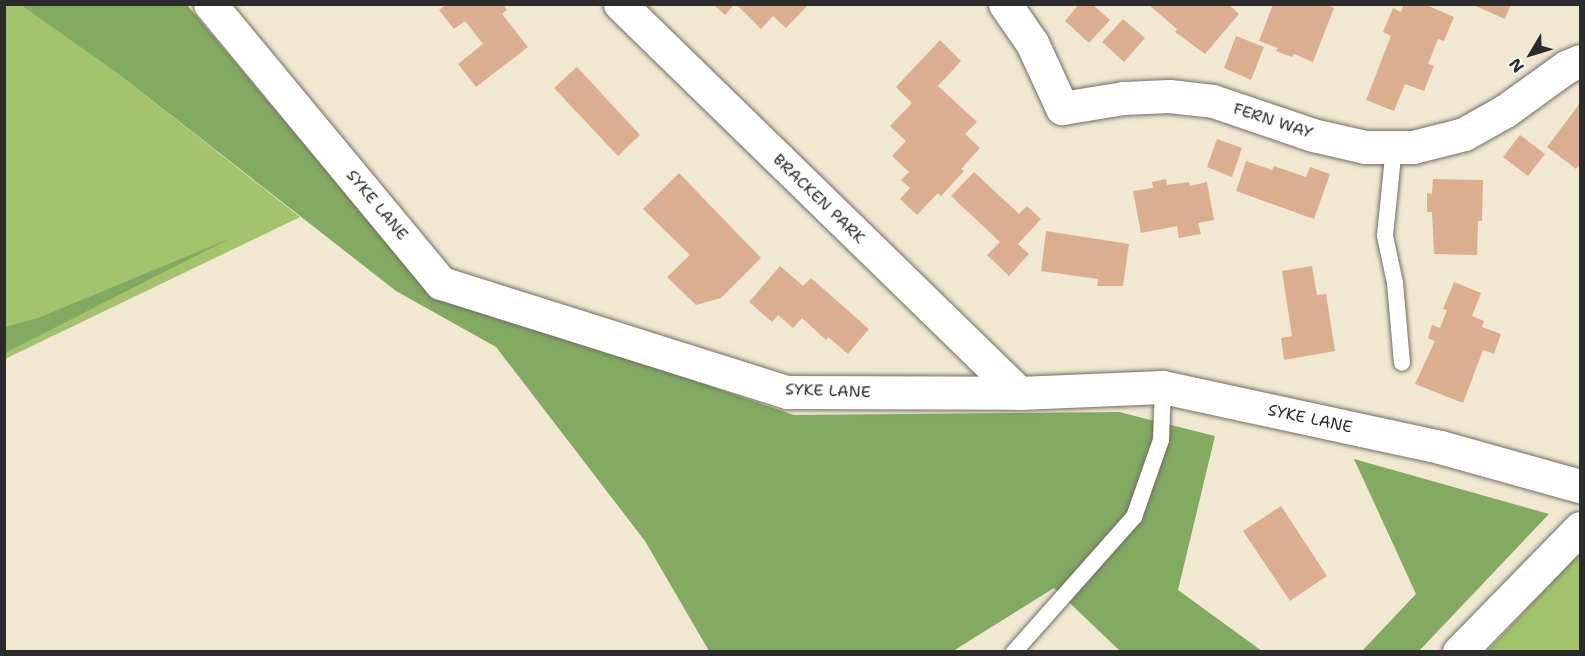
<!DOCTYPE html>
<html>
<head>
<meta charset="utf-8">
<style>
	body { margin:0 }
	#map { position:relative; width:1585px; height:656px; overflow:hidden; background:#f1e8d1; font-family:"Shantell Sans",sans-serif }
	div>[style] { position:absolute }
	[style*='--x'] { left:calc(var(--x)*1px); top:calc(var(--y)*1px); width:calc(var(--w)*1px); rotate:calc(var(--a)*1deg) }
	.green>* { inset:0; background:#a3c46c }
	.forest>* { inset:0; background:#82aa60 }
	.building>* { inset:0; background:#daae8f }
	.roads { filter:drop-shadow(0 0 2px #706d65) drop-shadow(0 0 2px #706d65) }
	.lane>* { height:16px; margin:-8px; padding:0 8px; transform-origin:8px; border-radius:8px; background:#fff }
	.street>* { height:33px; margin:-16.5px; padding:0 16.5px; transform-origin:16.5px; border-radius:16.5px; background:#fff }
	span { translate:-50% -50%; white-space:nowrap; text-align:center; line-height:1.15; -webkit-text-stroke:4.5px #fff; paint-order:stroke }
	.street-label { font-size:16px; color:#2b2b2b }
	.frame { position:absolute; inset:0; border:6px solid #2b2b2b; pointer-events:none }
	.north { position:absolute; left:1501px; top:24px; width:60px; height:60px; -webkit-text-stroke:4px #fff; paint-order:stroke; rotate:232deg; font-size:16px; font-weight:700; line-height:24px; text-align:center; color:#2b2b2b }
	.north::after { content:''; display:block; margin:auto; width:21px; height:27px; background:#2b2b2b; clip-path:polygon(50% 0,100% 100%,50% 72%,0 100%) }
</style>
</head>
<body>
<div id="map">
	<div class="green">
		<i style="clip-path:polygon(21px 4px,117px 73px,300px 217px,5px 359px,4px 5px)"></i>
		<i style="clip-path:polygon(1580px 553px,1580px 651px,1487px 651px)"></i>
	</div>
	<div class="forest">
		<i style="clip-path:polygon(21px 5px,187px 5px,425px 288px,794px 415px,1119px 412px,1215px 436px,1178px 590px,1262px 651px,1120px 651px,1054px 588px,953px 651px,709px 651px,645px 541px,496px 347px,396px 291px,117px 73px)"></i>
		<i style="clip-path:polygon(231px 238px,5px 353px,5px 327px,38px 318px)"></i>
		<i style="clip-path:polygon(1354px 459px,1549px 514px,1419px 651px,1362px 651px,1416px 594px)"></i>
	</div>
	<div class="building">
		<i style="clip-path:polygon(447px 4px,503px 4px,507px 10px,502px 14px,528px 47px,476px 87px,458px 64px,483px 44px,465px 21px,454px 29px,439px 10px)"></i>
		<i style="clip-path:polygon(713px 4px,735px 4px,725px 15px)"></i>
		<i style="clip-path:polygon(736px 4px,809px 4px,786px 28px,773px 16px,761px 29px)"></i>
		<i style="clip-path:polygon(1079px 4px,1092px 4px,1110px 20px,1089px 43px,1065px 21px)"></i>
		<i style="clip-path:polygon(1273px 4px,1326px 4px,1334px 8px,1313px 62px,1294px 54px,1292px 57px,1276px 51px,1278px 48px,1259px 41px)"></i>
		<i style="clip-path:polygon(1404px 4px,1424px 4px,1454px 17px,1444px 41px,1438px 39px,1428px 64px,1434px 66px,1424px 91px,1405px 84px,1394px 111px,1366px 100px,1391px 36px,1383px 32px,1393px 8px,1401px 12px)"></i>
		<i style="clip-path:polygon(1471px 4px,1511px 4px,1505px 19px)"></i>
		<i style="clip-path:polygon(1149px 5px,1229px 5px,1239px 14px,1205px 54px,1175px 32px,1177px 29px)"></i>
		<i style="clip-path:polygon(1123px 19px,1145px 38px,1124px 62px,1102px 42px)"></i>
		<i style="clip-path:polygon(1236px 36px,1264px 47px,1251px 80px,1224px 68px)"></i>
		<i style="clip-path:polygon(940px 40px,961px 61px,938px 86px,977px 122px,965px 134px,980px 148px,961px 169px,964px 171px,941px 196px,938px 193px,917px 215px,900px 199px,910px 188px,901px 180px,909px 172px,892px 156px,906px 141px,890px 126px,912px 103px,896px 87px)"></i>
		<i style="clip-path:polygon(577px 67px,640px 135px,618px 156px,554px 88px)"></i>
		<i style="clip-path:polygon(1580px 103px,1580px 164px,1576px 169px,1547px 147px)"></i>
		<i style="clip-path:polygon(1520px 135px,1545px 154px,1528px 176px,1503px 157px)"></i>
		<i style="clip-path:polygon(1217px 139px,1242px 148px,1232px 177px,1207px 167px)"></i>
		<i style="clip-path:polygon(1246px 161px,1272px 170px,1274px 166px,1306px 177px,1310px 167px,1330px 174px,1314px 219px,1236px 191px)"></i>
		<i style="clip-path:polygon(974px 172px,1019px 214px,1027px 206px,1041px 219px,1018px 244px,1029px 254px,1009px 276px,987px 255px,1000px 242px,951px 196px)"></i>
		<i style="clip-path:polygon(679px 173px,761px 258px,721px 298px,696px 305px,667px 277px,690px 255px,643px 209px)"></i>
		<i style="clip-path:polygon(1166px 179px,1167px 185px,1189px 182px,1190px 186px,1207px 182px,1214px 220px,1198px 223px,1201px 234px,1179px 238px,1177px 226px,1141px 233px,1133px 191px,1153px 188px,1152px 182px)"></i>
		<i style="clip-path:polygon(1433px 179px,1483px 180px,1482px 221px,1478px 221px,1477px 255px,1434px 254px,1432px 212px,1427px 212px,1427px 193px,1432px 194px)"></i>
		<i style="clip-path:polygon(1046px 231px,1129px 244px,1123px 286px,1097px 286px,1098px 279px,1041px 271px)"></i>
		<i style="clip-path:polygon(780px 266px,803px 286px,811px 278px,869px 329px,848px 354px,828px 337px,826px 340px,802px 318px,793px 328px,778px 315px,772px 322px,749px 302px)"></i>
		<i style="clip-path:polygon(1312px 266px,1317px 295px,1326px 294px,1335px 351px,1284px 360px,1281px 338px,1292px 336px,1282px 271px)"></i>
		<i style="clip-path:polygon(1454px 282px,1481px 293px,1472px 316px,1484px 321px,1482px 327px,1501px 334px,1494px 354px,1483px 350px,1463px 403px,1415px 384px,1435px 341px,1428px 338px,1432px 325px,1440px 328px,1447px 310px,1443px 309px)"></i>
		<i style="clip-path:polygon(1281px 506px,1327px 576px,1290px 601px,1243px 531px)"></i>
	</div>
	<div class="roads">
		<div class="lane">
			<i style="--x:1394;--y:147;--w:89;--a:95.8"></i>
			<i style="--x:1385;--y:236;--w:48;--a:78"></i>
			<i style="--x:1395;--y:283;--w:80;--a:85"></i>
			<i style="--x:1014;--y:652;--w:181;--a:-48.4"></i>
			<i style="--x:1134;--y:517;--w:82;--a:-70.7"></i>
			<i style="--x:1161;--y:440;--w:53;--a:-87.8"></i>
		</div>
		<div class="street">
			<i style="--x:210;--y:4;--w:362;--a:50.4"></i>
			<i style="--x:441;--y:283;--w:363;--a:17.5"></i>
			<i style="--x:787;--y:392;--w:232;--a:0.2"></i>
			<i style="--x:1019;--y:393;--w:144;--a:-2.4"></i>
			<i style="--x:1163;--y:387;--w:283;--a:12.2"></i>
			<i style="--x:1440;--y:447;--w:145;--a:15.6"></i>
			<i style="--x:620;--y:4;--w:557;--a:44.27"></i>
			<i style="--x:1005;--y:4;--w:47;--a:55.3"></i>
			<i style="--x:1032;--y:43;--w:72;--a:65.2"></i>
			<i style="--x:1062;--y:108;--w:62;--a:-9.3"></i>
			<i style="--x:1123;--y:98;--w:46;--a:-2.5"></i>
			<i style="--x:1169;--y:96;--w:44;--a:6.5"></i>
			<i style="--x:1213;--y:101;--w:106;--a:18.8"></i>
			<i style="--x:1313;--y:135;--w:53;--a:13"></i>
			<i style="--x:1365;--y:147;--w:48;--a:0"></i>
			<i style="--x:1413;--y:147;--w:53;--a:-14.3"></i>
			<i style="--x:1464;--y:134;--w:47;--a:-29.3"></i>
			<i style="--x:1505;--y:111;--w:75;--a:-35.8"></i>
			<i style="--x:1566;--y:67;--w:15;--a:-23"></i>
			<i style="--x:1459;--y:652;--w:173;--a:-45.7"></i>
		</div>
	</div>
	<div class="street-label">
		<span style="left:1273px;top:121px;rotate:18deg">FERN WAY</span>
		<span style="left:819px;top:199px;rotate:44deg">BRACKEN PARK</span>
		<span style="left:377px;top:205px;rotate:50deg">SYKE LANE</span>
		<span style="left:828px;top:391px;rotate:2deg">SYKE LANE</span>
		<span style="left:1310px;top:419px;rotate:12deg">SYKE LANE</span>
	</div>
	<div class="frame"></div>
	<div class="north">N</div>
</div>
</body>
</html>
